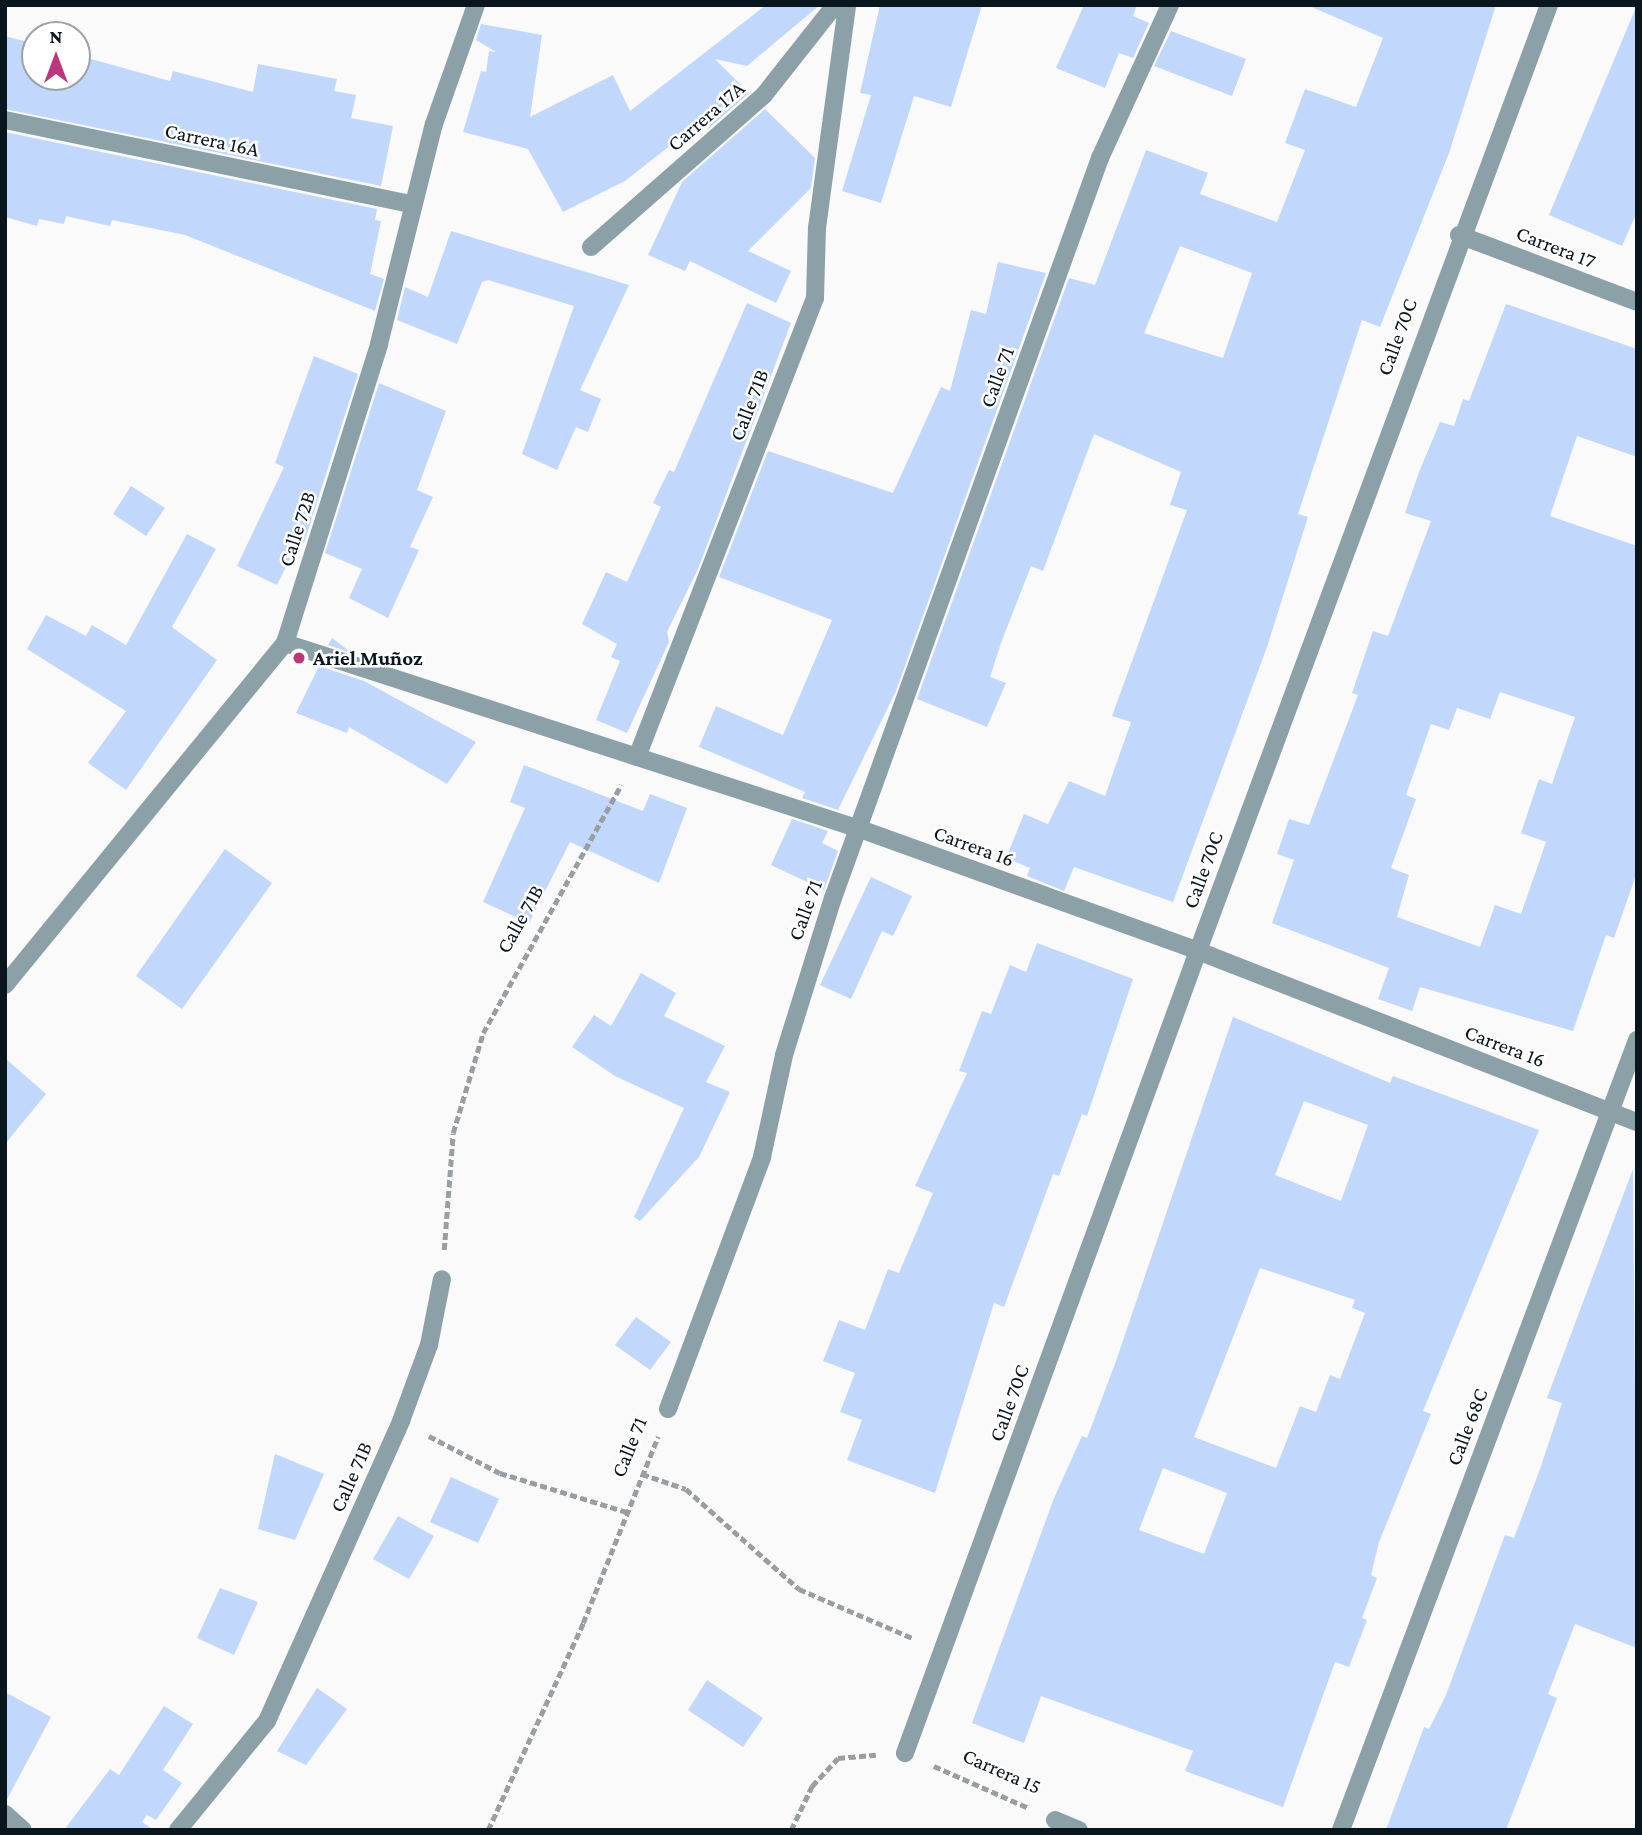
<!DOCTYPE html>
<html>
<head>
<meta charset="utf-8">
<style>
	body { margin:0 }
	#map { position:relative; width:1642px; height:1835px; overflow:hidden; background:#fafafa; font-family:"Crimson Pro",serif }
	div>[style] { position:absolute }
	[style*='--x'] { left:calc(var(--x)*1px); top:calc(var(--y)*1px); width:calc(var(--w)*1px); rotate:calc(var(--a)*1deg) }
	.building>* { inset:0; background:#c1d7fc }
	.path>* { height:4.5px; margin-top:-2.25px; transform-origin:0; background:repeating-linear-gradient(90deg,#989ea1 0 7px,transparent 0 10.5px) }
	.minor>* { height:18px; margin:-9px; padding:0 9px; transform-origin:9px; border-radius:9px; background:#8ca1a7 }
	.tertiary>* { height:18px; margin:-9px; padding:0 9px; transform-origin:9px; border-radius:9px; background:#8ca1a7 }
	.dots>* { width:19px; height:19px; translate:-50% -50%; box-sizing:border-box; border:4px solid #fff; border-radius:50% }
	span { translate:-50% -50%; white-space:nowrap; text-align:center; line-height:1.15; -webkit-text-stroke:5px #fff; paint-order:stroke }
	.street-label { font-size:21px; color:#09161e }
	.poi-label { font-size:21px; color:#09161e; font-weight:700 }
	.left { translate:0 -50%; text-align:left }
	.frame { position:absolute; inset:0; border:7px solid #09161e; pointer-events:none }
	.north { position:absolute; left:21px; top:21px; width:70px; height:70px; box-sizing:border-box; background:#fff; border:2px solid #9da2a5; border-radius:50%; rotate:0deg; font-size:19px; font-weight:700; line-height:28px; text-align:center; color:#09161e }
	.north::after { content:''; display:block; margin:auto; width:24px; height:32px; background:#bb367a; clip-path:polygon(50% 0,100% 100%,50% 72%,0 100%) }
</style>
</head>
<body>
<div id="map">
	<div class="building">
		<i style="clip-path:polygon(766px 5px,820px 5px,747px 66px,715px 59px,749px 93px,707px 130px,718px 108px,625px 181px,563px 212px,528px 149px,463px 132px,481px 71px,486px 72px,489px 51px,496px 52px,476px 40px,481px 24px,542px 35px,530px 117px,613px 75px,630px 111px)"></i>
		<i style="clip-path:polygon(880px 5px,982px 5px,951px 107px,914px 96px,881px 203px,842px 191px,871px 95px,860px 93px)"></i>
		<i style="clip-path:polygon(1084px 5px,1137px 5px,1133px 16px,1149px 23px,1133px 58px,1119px 53px,1105px 88px,1056px 68px)"></i>
		<i style="clip-path:polygon(evenodd,1307px 5px,1496px 5px,1449px 153px,1380px 327px,1362px 320px,1298px 514px,1308px 517px,1267px 647px,1173px 902px,1074px 867px,1064px 891px,1027px 876px,1030px 868px,1006px 858px,1024px 814px,1048px 824px,1069px 781px,1105px 796px,1131px 722px,1112px 716px,1187px 510px,1170px 505px,1181px 472px,1094px 434px,1043px 571px,1031px 566px,1001px 643px,990px 677px,1006px 683px,987px 727px,917px 699px,1069px 278px,1095px 285px,1146px 150px,1208px 173px,1200px 194px,1277px 222px,1305px 150px,1285px 143px,1305px 89px,1356px 107px,1383px 38px,1307px 5px,1180px 246px,1252px 273px,1223px 358px,1144px 333px,1180px 246px)"></i>
		<i style="clip-path:polygon(1637px 5px,1637px 212px,1622px 246px,1549px 215px)"></i>
		<i style="clip-path:polygon(1171px 31px,1246px 59px,1232px 96px,1154px 66px)"></i>
		<i style="clip-path:polygon(5px 36px,35px 44px,35px 77px,77px 77px,77px 55px,170px 81px,173px 71px,253px 92px,258px 64px,337px 79px,334px 91px,356px 95px,351px 118px,393px 126px,381px 186px,5px 109px)"></i>
		<i style="clip-path:polygon(765px 109px,815px 158px,811px 188px,748px 251px,791px 271px,776px 303px,690px 261px,685px 271px,648px 255px,682px 182px)"></i>
		<i style="clip-path:polygon(5px 132px,377px 209px,375px 220px,381px 221px,370px 274px,384px 279px,375px 311px,185px 235px,112px 220px,110px 226px,66px 216px,64px 224px,39px 219px,37px 226px,5px 217px)"></i>
		<i style="clip-path:polygon(451px 231px,629px 285px,580px 390px,601px 399px,588px 432px,576px 427px,557px 470px,522px 454px,574px 306px,488px 280px,482px 282px,457px 344px,397px 320px,405px 287px,428px 297px)"></i>
		<i style="clip-path:polygon(998px 262px,1046px 273px,896px 691px,838px 810px,802px 798px,805px 792px,699px 747px,716px 706px,783px 735px,832px 620px,719px 577px,768px 451px,893px 493px,941px 387px,950px 391px,971px 310px,986px 314px)"></i>
		<i style="clip-path:polygon(747px 303px,791px 323px,698px 569px,667px 632px,669px 642px,627px 733px,596px 720px,620px 661px,611px 657px,617px 644px,582px 624px,606px 572px,627px 582px,661px 507px,653px 503px,669px 470px,674px 472px)"></i>
		<i style="clip-path:polygon(evenodd,1506px 304px,1637px 349px,1637px 457px,1577px 436px,1550px 516px,1637px 546px,1636px 875px,1614px 938px,1606px 935px,1573px 1031px,1420px 987px,1412px 1011px,1378px 999px,1389px 968px,1272px 923px,1294px 860px,1277px 854px,1289px 819px,1309px 825px,1358px 695px,1352px 693px,1373px 631px,1388px 636px,1431px 521px,1405px 513px,1419px 472px,1440px 422px,1454px 426px,1463px 399px,1469px 401px,1506px 304px,1500px 692px,1575px 717px,1552px 784px,1539px 779px,1521px 833px,1546px 842px,1521px 914px,1495px 905px,1480px 947px,1397px 917px,1409px 875px,1391px 868px,1416px 799px,1406px 795px,1431px 724px,1449px 730px,1457px 708px,1490px 719px,1500px 692px)"></i>
		<i style="clip-path:polygon(314px 356px,358px 374px,304px 543px,299px 541px,277px 585px,237px 566px,284px 467px,275px 463px)"></i>
		<i style="clip-path:polygon(379px 383px,446px 411px,417px 490px,433px 497px,410px 547px,419px 550px,388px 618px,349px 598px,362px 569px,325px 553px)"></i>
		<i style="clip-path:polygon(131px 486px,165px 508px,146px 536px,113px 514px)"></i>
		<i style="clip-path:polygon(187px 534px,216px 549px,172px 627px,217px 660px,126px 790px,88px 763px,126px 711px,27px 649px,46px 615px,86px 636px,92px 625px,126px 645px)"></i>
		<i style="clip-path:polygon(332px 638px,352px 653px,328px 645px)"></i>
		<i style="clip-path:polygon(319px 666px,364px 681px,476px 742px,447px 784px,349px 727px,347px 733px,296px 713px)"></i>
		<i style="clip-path:polygon(524px 765px,643px 811px,650px 794px,687px 808px,659px 883px,570px 842px,529px 923px,483px 902px,525px 808px,510px 802px)"></i>
		<i style="clip-path:polygon(792px 819px,828px 831px,822px 843px,838px 851px,824px 890px,771px 865px)"></i>
		<i style="clip-path:polygon(225px 849px,272px 883px,182px 1009px,136px 976px)"></i>
		<i style="clip-path:polygon(871px 877px,912px 896px,893px 936px,882px 931px,851px 999px,820px 985px)"></i>
		<i style="clip-path:polygon(1037px 943px,1133px 979px,1087px 1116px,1082px 1114px,1059px 1176px,1053px 1174px,1004px 1307px,994px 1303px,935px 1493px,847px 1460px,862px 1420px,840px 1412px,855px 1373px,823px 1361px,839px 1320px,865px 1330px,888px 1269px,899px 1273px,933px 1193px,915px 1186px,967px 1073px,959px 1071px,982px 1011px,991px 1014px,1010px 965px,1026px 972px)"></i>
		<i style="clip-path:polygon(641px 973px,676px 993px,664px 1016px,725px 1046px,706px 1082px,730px 1092px,699px 1157px,640px 1221px,634px 1217px,684px 1108px,615px 1076px,572px 1047px,594px 1015px,611px 1026px)"></i>
		<i style="clip-path:polygon(evenodd,1233px 1017px,1390px 1083px,1393px 1076px,1539px 1130px,1423px 1411px,1431px 1414px,1379px 1542px,1371px 1575px,1377px 1578px,1362px 1618px,1367px 1620px,1349px 1667px,1335px 1662px,1283px 1807px,1185px 1771px,1193px 1751px,1041px 1696px,1024px 1743px,972px 1723px,1054px 1498px,1082px 1436px,1087px 1438px,1116px 1361px,1233px 1017px,1304px 1101px,1368px 1125px,1341px 1201px,1275px 1175px,1304px 1101px,1233px 1017px,1260px 1268px,1355px 1300px,1352px 1308px,1365px 1313px,1340px 1379px,1330px 1375px,1316px 1412px,1300px 1406px,1276px 1468px,1194px 1437px,1260px 1268px,1233px 1017px,1163px 1468px,1227px 1493px,1204px 1554px,1139px 1530px,1163px 1468px)"></i>
		<i style="clip-path:polygon(5px 1058px,46px 1094px,5px 1144px)"></i>
		<i style="clip-path:polygon(1633px 1169px,1637px 1648px,1575px 1624px,1548px 1694px,1557px 1698px,1506px 1830px,1386px 1830px,1424px 1727px,1429px 1729px,1446px 1695px,1505px 1535px,1514px 1538px,1540px 1469px,1562px 1403px,1547px 1398px)"></i>
		<i style="clip-path:polygon(636px 1317px,671px 1342px,650px 1370px,615px 1345px)"></i>
		<i style="clip-path:polygon(275px 1454px,324px 1474px,295px 1540px,258px 1529px)"></i>
		<i style="clip-path:polygon(451px 1477px,499px 1499px,478px 1543px,430px 1522px)"></i>
		<i style="clip-path:polygon(398px 1516px,434px 1536px,409px 1579px,373px 1559px)"></i>
		<i style="clip-path:polygon(220px 1588px,258px 1602px,234px 1655px,197px 1638px)"></i>
		<i style="clip-path:polygon(707px 1680px,763px 1718px,743px 1747px,688px 1710px)"></i>
		<i style="clip-path:polygon(317px 1688px,347px 1709px,306px 1765px,277px 1751px)"></i>
		<i style="clip-path:polygon(5px 1692px,51px 1717px,5px 1803px)"></i>
		<i style="clip-path:polygon(164px 1706px,193px 1724px,163px 1770px,182px 1783px,156px 1820px,147px 1815px,142px 1822px,154px 1830px,64px 1830px,110px 1769px,119px 1775px)"></i>
	</div>
	<div class="path">
		<i style="--x:444;--y:1250;--w:117;--a:-85.6"></i>
		<i style="--x:453;--y:1133;--w:104;--a:-73.3"></i>
		<i style="--x:483;--y:1033;--w:284;--a:-60.9"></i>
		<i style="--x:429;--y:1436;--w:80;--a:27.5"></i>
		<i style="--x:500;--y:1473;--w:133;--a:17.1"></i>
		<i style="--x:642;--y:1474;--w:46;--a:18.8"></i>
		<i style="--x:686;--y:1489;--w:151;--a:41.5"></i>
		<i style="--x:799;--y:1589;--w:123;--a:23.4"></i>
		<i style="--x:934;--y:1766;--w:104;--a:23.9"></i>
		<i style="--x:488;--y:1830;--w:228;--a:-65.3"></i>
		<i style="--x:583;--y:1623;--w:201;--a:-68.1"></i>
		<i style="--x:791;--y:1830;--w:49;--a:-64.5"></i>
		<i style="--x:812;--y:1786;--w:38;--a:-47"></i>
		<i style="--x:838;--y:1758;--w:38;--a:-5"></i>
	</div>
	<div class="minor">
		<i style="--x:5;--y:120;--w:414;--a:11.7"></i>
		<i style="--x:1459;--y:235;--w:190;--a:20.6"></i>
		<i style="--x:591;--y:247;--w:230;--a:-41.3"></i>
		<i style="--x:764;--y:95;--w:115;--a:-51.7"></i>
		<i style="--x:285;--y:643;--w:604;--a:17.93"></i>
		<i style="--x:860;--y:829;--w:359;--a:19.8"></i>
		<i style="--x:1198;--y:951;--w:854;--a:110.07"></i>
		<i style="--x:637;--y:757;--w:492;--a:-68.8"></i>
		<i style="--x:815;--y:298;--w:70;--a:-88.4"></i>
		<i style="--x:817;--y:228;--w:225;--a:-82.3"></i>
		<i style="--x:5;--y:985;--w:442;--a:-50.7"></i>
		<i style="--x:285;--y:643;--w:313;--a:-72.5"></i>
		<i style="--x:379;--y:344;--w:227;--a:-76"></i>
		<i style="--x:434;--y:124;--w:126;--a:-70.6"></i>
		<i style="--x:668;--y:1409;--w:269;--a:-69.5"></i>
		<i style="--x:762;--y:1157;--w:104;--a:-77.8"></i>
		<i style="--x:784;--y:1055;--w:164;--a:-72.7"></i>
		<i style="--x:833;--y:898;--w:787;--a:-70.16"></i>
		<i style="--x:1100;--y:158;--w:168;--a:-65.4"></i>
		<i style="--x:5;--y:1814;--w:24;--a:42"></i>
		<i style="--x:1055;--y:1820;--w:26;--a:23"></i>
		<i style="--x:178;--y:1830;--w:141;--a:-50.8"></i>
		<i style="--x:267;--y:1721;--w:329;--a:-65.9"></i>
		<i style="--x:401;--y:1421;--w:81;--a:-69.8"></i>
		<i style="--x:429;--y:1345;--w:67;--a:-78.9"></i>
		<i style="--x:1341;--y:1830;--w:844;--a:-69.46"></i>
	</div>
	<div class="tertiary">
		<i style="--x:1549;--y:5;--w:1009;--a:110.36"></i>
		<i style="--x:1198;--y:951;--w:471;--a:21.3"></i>
	</div>
	<div class="dots">
		<i style="left:299px;top:658px;background:#bb367a"></i>
	</div>
	<div class="street-label">
		<span style="left:706px;top:116px;rotate:-41deg">Carrera 17A</span>
		<span style="left:212px;top:140px;rotate:12deg">Carrera 16A</span>
		<span style="left:1556px;top:247px;rotate:21deg">Carrera 17</span>
		<span style="left:1397px;top:337px;rotate:-70deg">Calle 70C</span>
		<span style="left:997px;top:377px;rotate:-70deg">Calle 71</span>
		<span style="left:749px;top:405px;rotate:-69deg">Calle 71B</span>
		<span style="left:297px;top:529px;rotate:-72deg">Calle 72B</span>
		<span style="left:974px;top:846px;rotate:20deg">Carrera 16</span>
		<span style="left:1203px;top:870px;rotate:-70deg">Calle 70C</span>
		<span style="left:805px;top:910px;rotate:-70deg">Calle 71</span>
		<span style="left:520px;top:919px;rotate:-61deg">Calle 71B</span>
		<span style="left:1505px;top:1046px;rotate:21deg">Carrera 16</span>
		<span style="left:1009px;top:1403px;rotate:-70deg">Calle 70C</span>
		<span style="left:1467px;top:1427px;rotate:-69deg">Calle 68C</span>
		<span style="left:629px;top:1447px;rotate:-68deg">Calle 71</span>
		<span style="left:351px;top:1477px;rotate:-66deg">Calle 71B</span>
		<span style="left:1002px;top:1771px;rotate:24deg">Carrera 15</span>
	</div>
	<div class="poi-label">
		<span class="left" style="left:313px;top:658px">Ariel Muñoz</span>
	</div>
	<div class="frame"></div>
	<div class="north">N</div>
</div>
</body>
</html>
